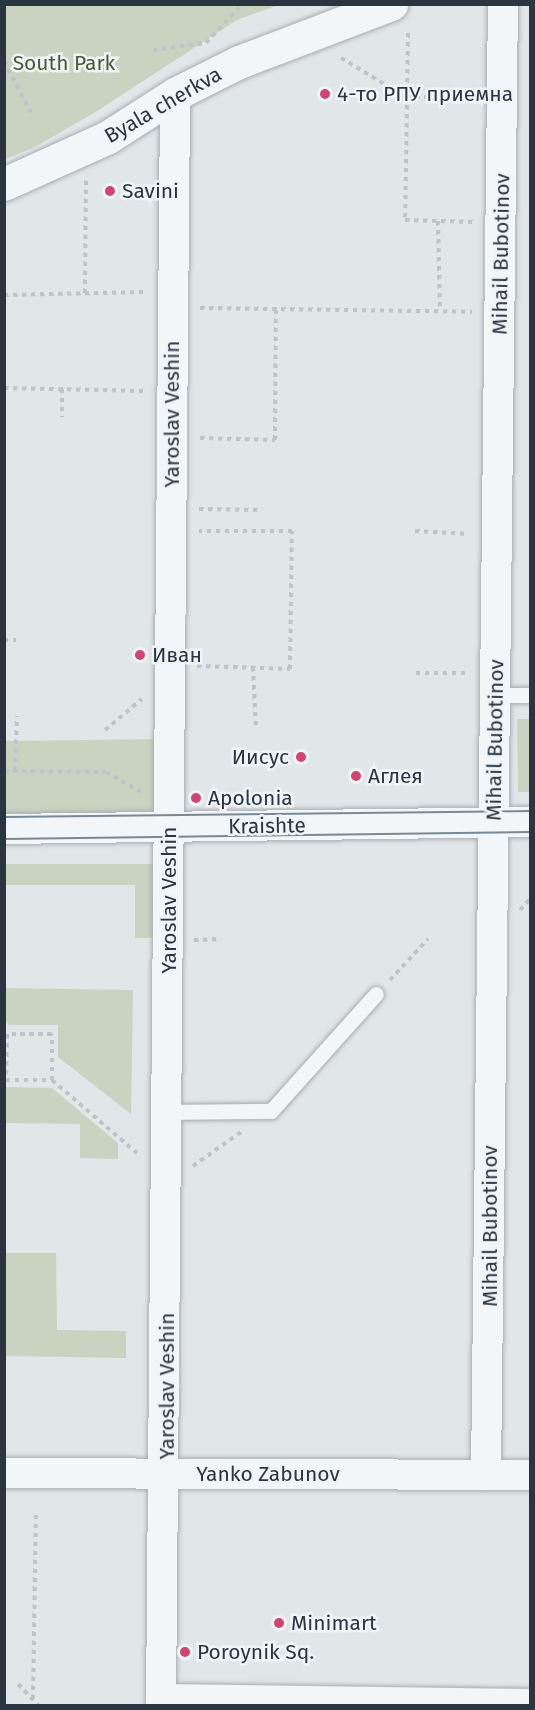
<!DOCTYPE html>
<html>
<head>
<meta charset="utf-8">
<style>
	body { margin:0 }
	#map { position:relative; width:535px; height:1710px; overflow:hidden; background:#e1e6e9; font-family:"Fira Sans",sans-serif }
	div>[style] { position:absolute }
	[style*='--x'] { left:calc(var(--x)*1px); top:calc(var(--y)*1px); width:calc(var(--w)*1px); rotate:calc(var(--a)*1deg) }
	.green>* { inset:0; background:#c9d3c2 }
	.path>* { height:4px; margin-top:-2px; transform-origin:0; background:repeating-linear-gradient(90deg,#bec4c8 0 4.5px,transparent 0 9px) }
	.roads { filter:drop-shadow(0 0 2px #a6aeb3) drop-shadow(0 0 2px #a6aeb3) }
	.service>* { height:15px; margin:-7.5px; padding:0 7.5px; transform-origin:7.5px; border-radius:7.5px; background:#f3f6f8 }
	.minor>* { height:30px; margin:-15px; padding:0 15px; transform-origin:15px; border-radius:15px; background:#f3f6f8 }
	.tertiary>* { height:33px; margin:-16.5px; padding:0 16.5px; transform-origin:16.5px; border-radius:16.5px; background:#f3f6f8 }
	.tram>* { height:1.5px; margin:-0.75px; padding:0 0.75px; transform-origin:0.75px; border-radius:0.75px; background:#7a8893 }
	.dots>* { width:16px; height:16px; translate:-50% -50%; box-sizing:border-box; border:3px solid #f0f4f7; border-radius:50% }
	span { translate:-50% -50%; white-space:nowrap; text-align:center; line-height:1.15; -webkit-text-stroke:5px #f0f4f7; paint-order:stroke }
	.park-label { font-size:21px; color:#445d36 }
	.poi-label { font-size:21px; color:#293641 }
	.left { translate:0 -50%; text-align:left }
	.right { translate:-100% -50%; text-align:right }
	.street-label { font-size:21px; color:#293641 }
	.frame { position:absolute; inset:0; border:6px solid #293641; pointer-events:none }
</style>
</head>
<body>
<div id="map">
	<div class="green">
		<i style="clip-path:polygon(4px 5px,5px 4px,278px 5px,237px 20px,94px 113px,33px 148px,5px 159px)"></i>
		<i style="clip-path:polygon(517px 719px,530px 719px,530px 792px,518px 792px)"></i>
		<i style="clip-path:polygon(170px 739px,170px 815px,5px 817px,4px 741px)"></i>
		<i style="clip-path:polygon(4px 864px,156px 864px,156px 938px,135px 938px,135px 885px,5px 885px)"></i>
		<i style="clip-path:polygon(5px 988px,133px 990px,131px 1114px,58px 1057px,58px 1025px,9px 1025px,5px 1020px)"></i>
		<i style="clip-path:polygon(5px 1087px,52px 1088px,118px 1143px,118px 1159px,80px 1158px,80px 1124px,5px 1123px)"></i>
		<i style="clip-path:polygon(5px 1253px,56px 1253px,57px 1330px,126px 1331px,126px 1358px,5px 1356px)"></i>
	</div>
	<div class="path">
		<i style="--x:408;--y:33;--w:187;--a:90.9"></i>
		<i style="--x:405;--y:220;--w:70;--a:1.6"></i>
		<i style="--x:153;--y:50;--w:53;--a:-7.5"></i>
		<i style="--x:206;--y:43;--w:53;--a:-47.3"></i>
		<i style="--x:341;--y:58;--w:76;--a:31"></i>
		<i style="--x:406;--y:97;--w:69;--a:0"></i>
		<i style="--x:4;--y:61;--w:61;--a:62.6"></i>
		<i style="--x:438;--y:221;--w:90;--a:88.7"></i>
		<i style="--x:85;--y:293;--w:116;--a:-89.5"></i>
		<i style="--x:4;--y:295;--w:141;--a:-1.2"></i>
		<i style="--x:200;--y:308;--w:272;--a:0.8"></i>
		<i style="--x:4;--y:388;--w:141;--a:1.2"></i>
		<i style="--x:62;--y:389;--w:28;--a:90"></i>
		<i style="--x:200;--y:438;--w:75;--a:1.5"></i>
		<i style="--x:275;--y:440;--w:131;--a:-89.6"></i>
		<i style="--x:199;--y:509;--w:63;--a:0.9"></i>
		<i style="--x:415;--y:531;--w:54;--a:3.2"></i>
		<i style="--x:4;--y:640;--w:12;--a:0"></i>
		<i style="--x:197;--y:666;--w:93;--a:1.8"></i>
		<i style="--x:290;--y:669;--w:138;--a:-89.2"></i>
		<i style="--x:292;--y:531;--w:93;--a:180"></i>
		<i style="--x:253;--y:667;--w:61;--a:87.2"></i>
		<i style="--x:416;--y:673;--w:52;--a:0"></i>
		<i style="--x:105;--y:730;--w:48;--a:-40"></i>
		<i style="--x:4;--y:771;--w:102;--a:0.6"></i>
		<i style="--x:106;--y:772;--w:40;--a:29.7"></i>
		<i style="--x:15;--y:771;--w:55;--a:-87.9"></i>
		<i style="--x:520;--y:910;--w:15;--a:-48"></i>
		<i style="--x:194;--y:940;--w:23;--a:-2"></i>
		<i style="--x:390;--y:980;--w:56;--a:-47.2"></i>
		<i style="--x:52;--y:1080;--w:46;--a:-90"></i>
		<i style="--x:52;--y:1034;--w:45;--a:180"></i>
		<i style="--x:7;--y:1034;--w:46;--a:91.2"></i>
		<i style="--x:6;--y:1080;--w:46;--a:0"></i>
		<i style="--x:52;--y:1080;--w:112;--a:40.7"></i>
		<i style="--x:193;--y:1166;--w:59;--a:-35.3"></i>
		<i style="--x:18;--y:1684;--w:30;--a:46"></i>
		<i style="--x:33;--y:1699;--w:187;--a:-89.1"></i>
	</div>
	<div class="roads">
		<div class="service">
			<i style="--x:495;--y:695;--w:35;--a:0"></i>
			<i style="--x:168;--y:1112;--w:103;--a:-0.6"></i>
			<i style="--x:271;--y:1111;--w:157;--a:-48.1"></i>
		</div>
		<div class="minor">
			<i style="--x:4;--y:829;--w:526;--a:-0.76"></i>
			<i style="--x:4;--y:1473;--w:526;--a:0.22"></i>
			<i style="--x:486;--y:1475;--w:1471;--a:-89.34"></i>
			<i style="--x:161;--y:1699;--w:369;--a:0.8"></i>
			<i style="--x:161;--y:1706;--w:1612;--a:-89.5"></i>
		</div>
		<div class="tertiary">
			<i style="--x:4;--y:184;--w:114;--a:-24.3"></i>
			<i style="--x:108;--y:137;--w:80;--a:-32.7"></i>
			<i style="--x:175;--y:94;--w:72;--a:-26.6"></i>
			<i style="--x:239;--y:62;--w:163;--a:-20.9"></i>
		</div>
	</div>
	<div class="tram">
		<i style="--x:4;--y:817;--w:526;--a:-0.65"></i>
		<i style="--x:4;--y:839;--w:526;--a:-0.76"></i>
	</div>
	<div class="dots">
		<i style="left:325px;top:94px;background:#ce4671"></i>
		<i style="left:110px;top:191px;background:#ce4671"></i>
		<i style="left:140px;top:655px;background:#ce4671"></i>
		<i style="left:301px;top:757px;background:#ce4671"></i>
		<i style="left:356px;top:776px;background:#ce4671"></i>
		<i style="left:196px;top:798px;background:#ce4671"></i>
		<i style="left:279px;top:1623px;background:#ce4671"></i>
		<i style="left:185px;top:1652px;background:#ce4671"></i>
	</div>
	<div class="park-label">
		<span style="left:64px;top:63px">South Park</span>
	</div>
	<div class="poi-label">
		<span class="left" style="left:337px;top:94px">4-то РПУ приемна</span>
		<span class="left" style="left:122px;top:191px">Savini</span>
		<span class="left" style="left:152px;top:655px">Иван</span>
		<span class="right" style="left:289px;top:757px">Иисус</span>
		<span class="left" style="left:368px;top:776px">Аглея</span>
		<span class="left" style="left:208px;top:798px">Apolonia</span>
		<span class="left" style="left:291px;top:1623px">Minimart</span>
		<span class="left" style="left:197px;top:1652px">Poroynik Sq.</span>
	</div>
	<div class="street-label">
		<span style="left:163px;top:105px;rotate:-30deg">Byala cherkva</span>
		<span style="left:501px;top:254px;rotate:-89deg">Mihail Bubotinov</span>
		<span style="left:172px;top:414px;rotate:-90deg">Yaroslav Veshin</span>
		<span style="left:495px;top:740px;rotate:-89deg">Mihail Bubotinov</span>
		<span style="left:267px;top:826px;rotate:-1deg">Kraishte</span>
		<span style="left:169px;top:900px;rotate:-90deg">Yaroslav Veshin</span>
		<span style="left:490px;top:1226px;rotate:-90deg">Mihail Bubotinov</span>
		<span style="left:167px;top:1386px;rotate:-90deg">Yaroslav Veshin</span>
		<span style="left:268px;top:1474px">Yanko Zabunov</span>
	</div>
	<div class="frame"></div>
</div>
</body>
</html>
